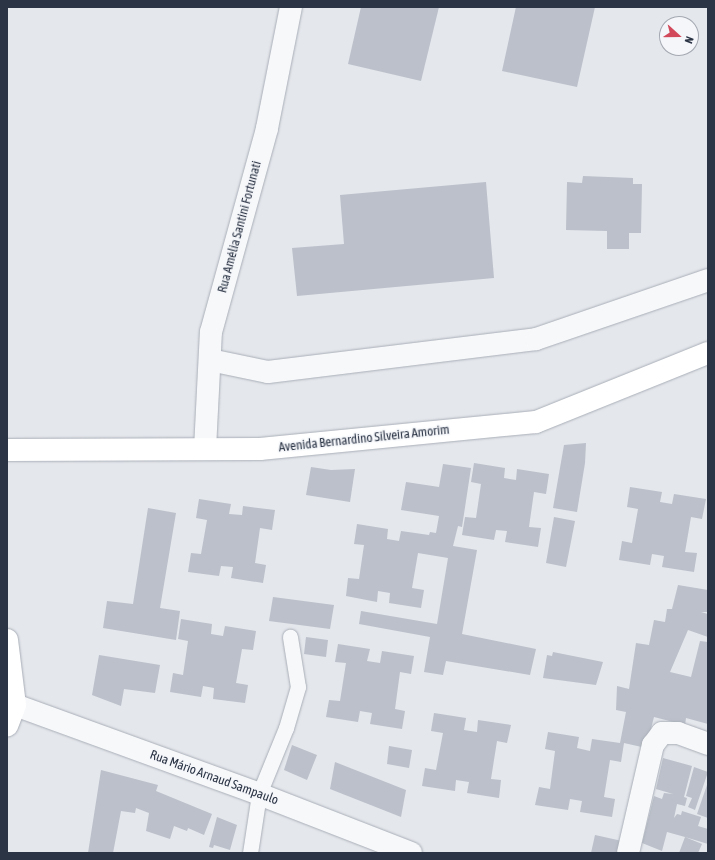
<!DOCTYPE html>
<html>
<head>
<meta charset="utf-8">
<style>
	body { margin:0 }
	#map { position:relative; width:715px; height:860px; overflow:hidden; background:#e4e7ec; font-family:"Asap Condensed",sans-serif }
	div>[style] { position:absolute }
	[style*='--x'] { left:calc(var(--x)*1px); top:calc(var(--y)*1px); width:calc(var(--w)*1px); rotate:calc(var(--a)*1deg) }
	.building>* { inset:0; background:#bbc0ca }
	.roads { filter:drop-shadow(0 0 1px #a9aeb7) drop-shadow(0 0 1px #a9aeb7) }
	.lane>* { height:15px; margin:-7.5px; padding:0 7.5px; transform-origin:7.5px; border-radius:7.5px; background:#f7f8fa }
	.street>* { height:22px; margin:-11px; padding:0 11px; transform-origin:11px; border-radius:11px; background:#f7f8fa }
	.secondary>* { height:22px; margin:-11px; padding:0 11px; transform-origin:11px; border-radius:11px; background:#fff }
	span { translate:-50% -50%; white-space:nowrap; text-align:center; line-height:1.15; -webkit-text-stroke:3px #f4f6f9; paint-order:stroke }
	.street-label { font-size:13px; color:#2b3445 }
	.frame { position:absolute; inset:0; border:8px solid #2b3445; pointer-events:none }
	.north { position:absolute; left:659px; top:16px; width:40px; height:40px; box-sizing:border-box; background:#f4f6f9; border:1px solid #a4a8b1; border-radius:50%; rotate:111deg; font-size:11px; font-weight:700; line-height:16px; text-align:center; color:#2b3445 }
	.north::after { content:''; display:block; margin:auto; width:14px; height:18px; background:#d1495b; clip-path:polygon(50% 0,100% 100%,50% 72%,0 100%) }
</style>
</head>
<body>
<div id="map">
	<div class="building">
		<i style="clip-path:polygon(361px 7px,439px 7px,421px 81px,348px 64px)"></i>
		<i style="clip-path:polygon(516px 7px,595px 7px,577px 87px,502px 71px)"></i>
		<i style="clip-path:polygon(583px 176px,633px 178px,633px 184px,642px 184px,641px 233px,629px 233px,629px 249px,607px 249px,607px 231px,566px 230px,567px 182px,582px 183px)"></i>
		<i style="clip-path:polygon(486px 182px,494px 278px,297px 296px,292px 248px,344px 244px,340px 195px)"></i>
		<i style="clip-path:polygon(586px 443px,585px 463px,577px 512px,553px 508px,564px 445px)"></i>
		<i style="clip-path:polygon(474px 463px,505px 468px,504px 478px,516px 480px,517px 469px,549px 474px,546px 494px,534px 492px,529px 527px,541px 528px,538px 547px,505px 542px,507px 531px,496px 530px,494px 540px,462px 535px,465px 517px,476px 518px,481px 484px,471px 482px)"></i>
		<i style="clip-path:polygon(443px 464px,471px 468px,462px 527px,458px 526px,453px 546px,477px 550px,462px 634px,536px 649px,530px 675px,446px 661px,443px 675px,424px 672px,430px 637px,359px 624px,361px 611px,437px 624px,448px 558px,418px 553px,412px 588px,424px 590px,421px 608px,389px 603px,390px 593px,378px 591px,377px 602px,346px 596px,348px 578px,359px 579px,364px 545px,354px 544px,357px 524px,388px 529px,387px 539px,399px 541px,401px 531px,429px 535px,430px 532px,436px 533px,439px 516px,401px 510px,406px 482px,439px 487px)"></i>
		<i style="clip-path:polygon(311px 467px,331px 470px,355px 469px,350px 502px,306px 495px)"></i>
		<i style="clip-path:polygon(630px 487px,662px 492px,660px 502px,672px 504px,674px 494px,706px 499px,702px 519px,691px 517px,685px 552px,697px 553px,694px 572px,662px 567px,664px 556px,652px 554px,650px 565px,619px 560px,622px 541px,632px 543px,638px 509px,627px 507px)"></i>
		<i style="clip-path:polygon(199px 499px,231px 504px,229px 514px,242px 515px,243px 506px,275px 510px,272px 530px,260px 528px,255px 563px,266px 565px,263px 583px,231px 578px,233px 567px,221px 566px,219px 576px,188px 572px,191px 553px,201px 554px,207px 520px,196px 518px)"></i>
		<i style="clip-path:polygon(148px 508px,176px 513px,160px 608px,180px 611px,176px 640px,103px 628px,107px 601px,133px 604px)"></i>
		<i style="clip-path:polygon(554px 517px,575px 521px,566px 567px,546px 563px)"></i>
		<i style="clip-path:polygon(678px 585px,708px 590px,708px 612px,701px 612px,708px 614px,708px 637px,688px 630px,670px 672px,691px 677px,700px 641px,708px 642px,708px 724px,686px 718px,685px 725px,654px 717px,646px 748px,624px 743px,621px 762px,610px 760px,604px 797px,615px 799px,612px 817px,580px 812px,582px 801px,570px 799px,568px 810px,535px 805px,539px 787px,550px 789px,555px 751px,545px 749px,548px 732px,579px 737px,577px 748px,590px 751px,592px 739px,620px 743px,626px 712px,616px 710px,617px 686px,629px 689px,636px 643px,649px 645px,654px 620px,665px 622px,667px 609px,672px 609px)"></i>
		<i style="clip-path:polygon(273px 597px,334px 605px,330px 629px,269px 621px)"></i>
		<i style="clip-path:polygon(181px 619px,212px 624px,211px 634px,223px 636px,225px 626px,256px 631px,253px 650px,242px 649px,236px 683px,248px 685px,245px 703px,213px 699px,214px 688px,203px 686px,201px 697px,170px 692px,173px 673px,183px 675px,188px 641px,178px 639px)"></i>
		<i style="clip-path:polygon(306px 637px,328px 640px,326px 657px,304px 654px)"></i>
		<i style="clip-path:polygon(338px 644px,370px 649px,367px 661px,380px 663px,382px 651px,414px 656px,411px 674px,400px 672px,395px 709px,405px 711px,402px 729px,370px 724px,372px 713px,360px 711px,358px 722px,326px 717px,329px 700px,340px 701px,346px 663px,335px 662px)"></i>
		<i style="clip-path:polygon(553px 652px,603px 662px,596px 685px,543px 678px,547px 655px,552px 656px)"></i>
		<i style="clip-path:polygon(99px 655px,160px 665px,155px 693px,124px 689px,121px 706px,92px 695px)"></i>
		<i style="clip-path:polygon(434px 713px,466px 718px,464px 730px,477px 732px,478px 720px,511px 725px,507px 743px,497px 741px,491px 779px,501px 780px,499px 798px,467px 793px,469px 782px,456px 780px,455px 791px,422px 786px,425px 768px,436px 770px,443px 733px,431px 731px)"></i>
		<i style="clip-path:polygon(292px 745px,317px 755px,307px 780px,284px 770px)"></i>
		<i style="clip-path:polygon(389px 746px,412px 750px,409px 768px,387px 764px)"></i>
		<i style="clip-path:polygon(663px 758px,692px 766px,684px 797px,687px 798px,685px 806px,677px 804px,674px 818px,677px 814px,681px 815px,682px 811px,701px 817px,698px 826px,708px 829px,708px 844px,685px 837px,702px 844px,698px 853px,679px 853px,685px 837px,667px 832px,662px 851px,642px 843px,654px 796px,662px 799px,664px 793px,673px 794px,656px 789px)"></i>
		<i style="clip-path:polygon(335px 762px,406px 790px,401px 817px,330px 789px)"></i>
		<i style="clip-path:polygon(694px 767px,708px 772px,695px 810px,688px 807px,692px 798px,686px 796px)"></i>
		<i style="clip-path:polygon(101px 770px,158px 785px,156px 791px,212px 814px,204px 835px,188px 828px,187px 831px,174px 826px,170px 839px,146px 831px,149px 813px,136px 808px,135px 813px,121px 811px,113px 853px,88px 853px)"></i>
		<i style="clip-path:polygon(708px 782px,708px 818px,697px 814px)"></i>
		<i style="clip-path:polygon(217px 817px,237px 825px,230px 850px,214px 845px,213px 848px,209px 847px)"></i>
		<i style="clip-path:polygon(595px 835px,622px 841px,619px 853px,591px 853px)"></i>
	</div>
	<div class="roads">
		<div class="lane">
			<i style="--x:250;--y:853;--w:60;--a:-81.3"></i>
			<i style="--x:259;--y:794;--w:71;--a:-67.8"></i>
			<i style="--x:286;--y:728;--w:43;--a:-73.7"></i>
			<i style="--x:298;--y:687;--w:51;--a:-99.1"></i>
		</div>
		<div class="street">
			<i style="--x:210;--y:360;--w:59;--a:11.7"></i>
			<i style="--x:268;--y:372;--w:270;--a:-7"></i>
			<i style="--x:536;--y:339;--w:182;--a:-18.9"></i>
			<i style="--x:205;--y:449;--w:117;--a:-87.1"></i>
			<i style="--x:211;--y:332;--w:212;--a:-74.6"></i>
			<i style="--x:267;--y:128;--w:123;--a:-78.8"></i>
			<i style="--x:15;--y:705;--w:260;--a:20"></i>
			<i style="--x:259;--y:794;--w:163;--a:21.2"></i>
			<i style="--x:628;--y:853;--w:111;--a:-77"></i>
			<i style="--x:653;--y:745;--w:15;--a:-53"></i>
			<i style="--x:662;--y:733;--w:16;--a:0"></i>
			<i style="--x:678;--y:733;--w:32;--a:20"></i>
		</div>
		<div class="secondary">
			<i style="--x:7;--y:450;--w:253;--a:-0.2"></i>
			<i style="--x:260;--y:449;--w:277;--a:-5.6"></i>
			<i style="--x:536;--y:422;--w:185;--a:-21.9"></i>
			<i style="--x:7;--y:640;--w:65;--a:83"></i>
			<i style="--x:15;--y:705;--w:22;--a:111"></i>
		</div>
	</div>
	<div class="street-label">
		<span style="left:240px;top:227px;rotate:-75deg">Rua Amélia Santini Fortunati</span>
		<span style="left:364px;top:439px;rotate:-6deg">Avenida Bernardino Silveira Amorim</span>
		<span style="left:214px;top:778px;rotate:20deg">Rua Mário Arnaud Sampaulo</span>
	</div>
	<div class="frame"></div>
	<div class="north">N</div>
</div>
</body>
</html>
